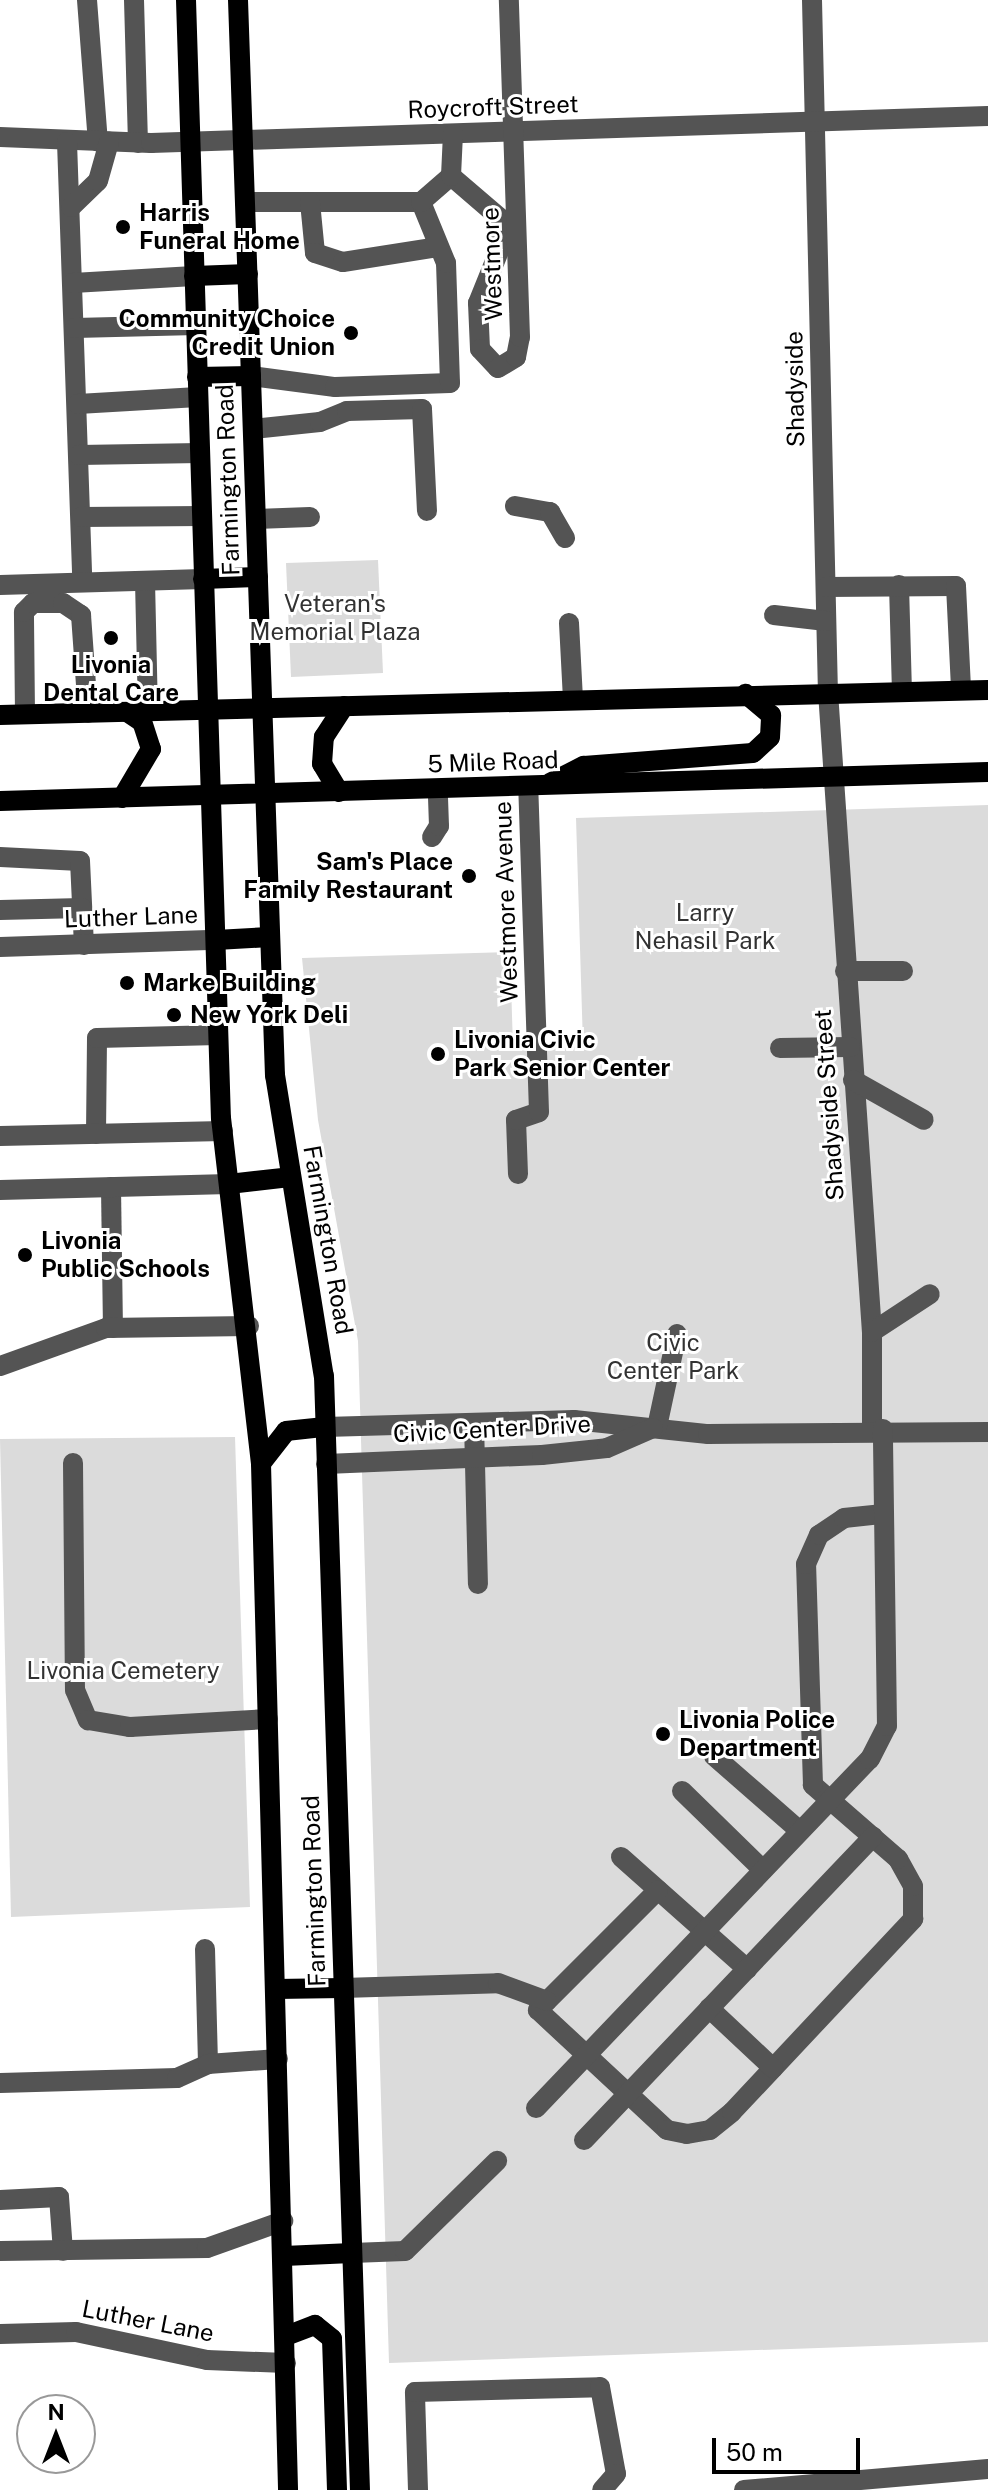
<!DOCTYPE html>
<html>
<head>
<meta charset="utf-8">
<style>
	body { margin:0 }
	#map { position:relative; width:988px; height:2490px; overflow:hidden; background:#fff; font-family:"Public Sans",sans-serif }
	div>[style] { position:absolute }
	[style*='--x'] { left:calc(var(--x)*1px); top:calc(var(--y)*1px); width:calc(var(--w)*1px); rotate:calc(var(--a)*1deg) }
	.green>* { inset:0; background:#dbdbdb }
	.minor>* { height:20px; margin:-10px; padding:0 10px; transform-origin:10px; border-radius:10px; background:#545454 }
	.major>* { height:20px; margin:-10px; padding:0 10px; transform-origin:10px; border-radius:10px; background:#000 }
	.dots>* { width:22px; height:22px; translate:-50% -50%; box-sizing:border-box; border:4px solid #fff; border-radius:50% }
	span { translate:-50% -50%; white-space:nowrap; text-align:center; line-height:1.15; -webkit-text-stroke:6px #fff; paint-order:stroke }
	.street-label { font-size:24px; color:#000 }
	.poi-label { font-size:24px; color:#000; font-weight:700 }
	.left { translate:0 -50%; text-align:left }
	.right { translate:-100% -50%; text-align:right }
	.park-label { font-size:24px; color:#323232 }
	.north { position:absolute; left:16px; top:2394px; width:80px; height:80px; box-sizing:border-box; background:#fff; border:2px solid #999; border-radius:50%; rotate:0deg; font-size:22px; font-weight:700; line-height:32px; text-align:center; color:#000 }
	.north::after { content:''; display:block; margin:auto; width:28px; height:36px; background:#000; clip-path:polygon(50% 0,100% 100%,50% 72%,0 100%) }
	.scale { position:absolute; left:712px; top:2438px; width:148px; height:36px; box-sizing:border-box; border:4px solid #000; border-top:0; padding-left:10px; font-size:24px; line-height:28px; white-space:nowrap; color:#000; -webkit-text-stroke:6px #fff; paint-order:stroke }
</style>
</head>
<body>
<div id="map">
	<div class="green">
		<i style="clip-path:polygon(378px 560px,383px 673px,291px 677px,286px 563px)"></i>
		<i style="clip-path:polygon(988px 805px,988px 2342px,389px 2363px,358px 1341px,318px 1120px,302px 958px,510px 952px,513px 1047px,583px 1045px,576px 818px)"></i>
		<i style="clip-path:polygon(235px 1437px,250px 1907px,11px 1917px,0 1439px)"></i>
	</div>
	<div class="minor">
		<i style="--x:87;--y:0;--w:142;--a:85.6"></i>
		<i style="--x:134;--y:0;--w:143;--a:88.4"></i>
		<i style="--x:812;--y:0;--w:692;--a:88.68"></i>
		<i style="--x:828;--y:692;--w:642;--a:86.07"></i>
		<i style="--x:872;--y:1332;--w:96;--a:90"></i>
		<i style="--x:0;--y:137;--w:151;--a:2.3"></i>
		<i style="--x:151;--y:143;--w:837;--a:-1.85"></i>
		<i style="--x:67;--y:142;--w:440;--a:88"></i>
		<i style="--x:451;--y:176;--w:65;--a:40.6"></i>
		<i style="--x:500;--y:218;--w:33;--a:92"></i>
		<i style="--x:499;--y:251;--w:56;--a:112"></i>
		<i style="--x:478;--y:303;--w:46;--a:87.5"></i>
		<i style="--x:480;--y:349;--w:26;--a:47"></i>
		<i style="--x:498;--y:368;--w:21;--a:-31"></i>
		<i style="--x:516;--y:357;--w:20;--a:-79"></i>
		<i style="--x:520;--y:337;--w:337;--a:-91.9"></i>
		<i style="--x:245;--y:202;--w:176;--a:0"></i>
		<i style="--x:310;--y:202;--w:51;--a:84.4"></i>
		<i style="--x:315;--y:253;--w:29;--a:18"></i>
		<i style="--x:343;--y:262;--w:97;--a:-8.9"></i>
		<i style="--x:71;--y:207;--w:37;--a:-44"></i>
		<i style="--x:98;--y:181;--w:41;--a:-74.2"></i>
		<i style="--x:73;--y:283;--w:121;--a:-3.3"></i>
		<i style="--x:75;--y:328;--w:121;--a:-1.4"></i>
		<i style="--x:251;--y:376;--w:85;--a:7.5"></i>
		<i style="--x:335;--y:387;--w:115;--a:-2"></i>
		<i style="--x:450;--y:383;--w:120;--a:-91.9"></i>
		<i style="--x:446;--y:263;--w:66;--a:-112.3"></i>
		<i style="--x:421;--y:202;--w:40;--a:-41"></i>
		<i style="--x:451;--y:176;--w:42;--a:-87.3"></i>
		<i style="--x:78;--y:404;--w:120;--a:-3.3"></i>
		<i style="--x:253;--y:429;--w:67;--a:-6"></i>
		<i style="--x:320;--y:422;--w:29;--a:-22"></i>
		<i style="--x:347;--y:411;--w:75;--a:-1.5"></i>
		<i style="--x:422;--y:409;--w:102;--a:87.2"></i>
		<i style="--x:79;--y:455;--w:121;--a:-0.9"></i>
		<i style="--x:515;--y:506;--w:36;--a:10"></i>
		<i style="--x:550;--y:512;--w:30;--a:60"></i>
		<i style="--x:81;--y:517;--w:121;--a:-0.5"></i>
		<i style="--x:256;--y:519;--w:54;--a:-2.1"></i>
		<i style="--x:145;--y:581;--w:130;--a:88.7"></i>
		<i style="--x:0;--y:585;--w:203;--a:-1.7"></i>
		<i style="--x:899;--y:585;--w:106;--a:88.4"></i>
		<i style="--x:826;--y:587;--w:130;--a:-0.4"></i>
		<i style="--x:956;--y:586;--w:104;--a:87.2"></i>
		<i style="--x:774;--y:615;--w:52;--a:6.6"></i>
		<i style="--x:569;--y:623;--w:76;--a:87"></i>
		<i style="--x:25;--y:714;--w:102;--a:-90.6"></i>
		<i style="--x:24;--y:612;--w:13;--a:-45"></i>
		<i style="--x:33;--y:603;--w:30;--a:0"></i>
		<i style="--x:63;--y:603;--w:22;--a:34"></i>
		<i style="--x:81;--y:615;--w:98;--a:85.9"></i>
		<i style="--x:432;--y:837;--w:13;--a:-58"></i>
		<i style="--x:439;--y:826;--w:36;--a:-92"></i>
		<i style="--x:0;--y:857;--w:80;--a:2.9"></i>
		<i style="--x:80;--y:861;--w:84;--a:87.3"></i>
		<i style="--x:0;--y:910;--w:82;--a:-1.4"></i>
		<i style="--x:0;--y:947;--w:216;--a:-1.9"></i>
		<i style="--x:845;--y:971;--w:58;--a:0"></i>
		<i style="--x:780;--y:1048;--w:70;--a:-0.8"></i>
		<i style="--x:853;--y:1080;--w:81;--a:29.4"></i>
		<i style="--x:96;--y:1134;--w:96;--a:-89.4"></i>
		<i style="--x:97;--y:1038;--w:121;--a:-1.4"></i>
		<i style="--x:0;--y:1136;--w:223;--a:-1.3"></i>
		<i style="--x:518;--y:1174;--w:54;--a:-92.1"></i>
		<i style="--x:516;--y:1120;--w:24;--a:-19"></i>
		<i style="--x:539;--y:1112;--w:325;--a:-91.9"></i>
		<i style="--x:111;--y:1187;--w:141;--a:89.2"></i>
		<i style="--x:0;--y:1190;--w:229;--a:-1.5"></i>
		<i style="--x:872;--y:1332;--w:69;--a:-33.2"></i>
		<i style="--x:0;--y:1366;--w:113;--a:-19.7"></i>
		<i style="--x:106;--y:1328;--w:143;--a:-0.8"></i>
		<i style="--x:474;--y:1423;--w:161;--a:88.6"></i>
		<i style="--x:325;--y:1427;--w:249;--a:-1.6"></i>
		<i style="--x:574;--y:1420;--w:135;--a:6"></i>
		<i style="--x:708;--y:1434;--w:280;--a:-0.4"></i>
		<i style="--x:657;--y:1427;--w:95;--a:-77.9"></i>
		<i style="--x:73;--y:1463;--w:227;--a:89.5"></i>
		<i style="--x:75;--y:1690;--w:33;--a:67"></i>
		<i style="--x:88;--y:1720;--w:43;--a:9.5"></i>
		<i style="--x:130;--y:1727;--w:138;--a:-3.3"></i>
		<i style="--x:326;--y:1464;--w:216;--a:-2.4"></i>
		<i style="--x:542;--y:1455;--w:65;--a:-6.1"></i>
		<i style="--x:607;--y:1448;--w:50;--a:-23.5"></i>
		<i style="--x:714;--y:1756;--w:114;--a:41.1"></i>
		<i style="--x:682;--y:1791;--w:113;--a:44.3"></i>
		<i style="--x:621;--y:1857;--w:169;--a:41.6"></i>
		<i style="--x:658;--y:1890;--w:170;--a:135"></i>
		<i style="--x:538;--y:2010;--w:176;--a:42.9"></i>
		<i style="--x:667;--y:2130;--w:20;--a:11"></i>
		<i style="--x:687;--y:2134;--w:23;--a:-10"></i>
		<i style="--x:710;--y:2130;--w:28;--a:-39"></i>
		<i style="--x:732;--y:2112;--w:265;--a:-46.8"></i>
		<i style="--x:913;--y:1919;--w:33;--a:-90"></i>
		<i style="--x:913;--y:1886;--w:31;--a:-119"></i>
		<i style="--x:898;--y:1859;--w:113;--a:-139"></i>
		<i style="--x:813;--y:1785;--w:221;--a:-91.8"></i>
		<i style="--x:806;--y:1564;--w:32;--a:-66"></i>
		<i style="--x:819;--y:1535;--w:30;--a:-34"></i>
		<i style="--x:844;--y:1518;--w:37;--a:-6"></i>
		<i style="--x:205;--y:1949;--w:115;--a:88.5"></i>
		<i style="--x:343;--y:1988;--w:155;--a:-1.8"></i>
		<i style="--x:498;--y:1983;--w:52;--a:20.2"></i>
		<i style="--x:709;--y:2008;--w:88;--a:43.2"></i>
		<i style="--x:0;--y:2083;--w:177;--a:-1.6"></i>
		<i style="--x:177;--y:2078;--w:34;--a:-24"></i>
		<i style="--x:208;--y:2064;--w:70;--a:-4.1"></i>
		<i style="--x:536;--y:2108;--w:483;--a:-46.3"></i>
		<i style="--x:870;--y:1759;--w:37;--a:-63"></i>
		<i style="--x:887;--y:1726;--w:297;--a:-90.8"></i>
		<i style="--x:584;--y:2140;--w:419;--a:-46.4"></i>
		<i style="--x:0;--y:2200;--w:59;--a:-2.9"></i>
		<i style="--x:59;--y:2197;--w:54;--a:85.8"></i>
		<i style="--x:0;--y:2251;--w:207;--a:-0.8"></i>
		<i style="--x:207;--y:2248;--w:81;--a:-19.6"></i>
		<i style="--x:352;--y:2253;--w:53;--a:-2.2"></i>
		<i style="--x:405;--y:2251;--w:129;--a:-44.4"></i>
		<i style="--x:0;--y:2334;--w:76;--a:-1.5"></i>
		<i style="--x:76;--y:2332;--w:134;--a:12.1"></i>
		<i style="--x:207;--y:2360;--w:79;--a:2.2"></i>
		<i style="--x:418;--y:2490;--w:98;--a:-91.8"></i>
		<i style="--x:415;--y:2392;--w:185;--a:-1.5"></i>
		<i style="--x:600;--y:2387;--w:88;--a:79.6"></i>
		<i style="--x:616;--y:2474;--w:21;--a:131"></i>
		<i style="--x:744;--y:2490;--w:245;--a:-4.9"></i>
	</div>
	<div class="major">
		<i style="--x:186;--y:0;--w:1119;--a:88.21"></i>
		<i style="--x:221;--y:1118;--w:348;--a:83.4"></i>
		<i style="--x:261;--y:1464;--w:1026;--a:88.49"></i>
		<i style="--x:238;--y:0;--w:1076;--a:88.03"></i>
		<i style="--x:275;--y:1075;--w:305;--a:80.8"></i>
		<i style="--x:324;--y:1376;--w:1115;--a:88.15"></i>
		<i style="--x:194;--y:276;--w:54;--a:-2.1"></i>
		<i style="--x:197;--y:377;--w:54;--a:-1.1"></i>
		<i style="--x:203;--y:579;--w:55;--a:-2.1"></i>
		<i style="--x:0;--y:715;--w:988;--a:-1.45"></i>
		<i style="--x:550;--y:783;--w:38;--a:-27"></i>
		<i style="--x:584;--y:766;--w:169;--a:-4.4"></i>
		<i style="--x:753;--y:753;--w:23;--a:-43"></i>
		<i style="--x:770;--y:737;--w:22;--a:-87"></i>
		<i style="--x:771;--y:715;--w:33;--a:-140"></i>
		<i style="--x:339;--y:792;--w:33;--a:-121"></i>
		<i style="--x:322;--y:764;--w:27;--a:-86"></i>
		<i style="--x:324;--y:737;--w:37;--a:-57"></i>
		<i style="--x:122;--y:798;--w:57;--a:-59.4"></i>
		<i style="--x:151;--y:749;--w:28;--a:-108"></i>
		<i style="--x:142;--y:722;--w:18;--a:-146"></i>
		<i style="--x:0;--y:801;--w:988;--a:-1.68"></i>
		<i style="--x:216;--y:940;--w:53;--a:-3.2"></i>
		<i style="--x:229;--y:1184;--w:61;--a:-6.5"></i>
		<i style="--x:262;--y:1462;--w:39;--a:-52"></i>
		<i style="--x:286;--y:1431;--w:39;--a:-6"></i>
		<i style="--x:276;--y:1989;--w:67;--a:-0.9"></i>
		<i style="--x:284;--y:2256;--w:68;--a:-2.5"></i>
		<i style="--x:286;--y:2336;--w:31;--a:-21"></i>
		<i style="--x:315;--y:2325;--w:22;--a:39"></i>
		<i style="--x:332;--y:2339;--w:151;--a:88.1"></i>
	</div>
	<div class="dots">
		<i style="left:123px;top:227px;background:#000"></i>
		<i style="left:351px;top:333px;background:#000"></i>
		<i style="left:111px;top:638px;background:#000"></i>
		<i style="left:469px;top:876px;background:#000"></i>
		<i style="left:127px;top:983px;background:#000"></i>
		<i style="left:174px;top:1015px;background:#000"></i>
		<i style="left:438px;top:1054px;background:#000"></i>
		<i style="left:25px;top:1255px;background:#000"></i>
		<i style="left:663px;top:1734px;background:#000"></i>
	</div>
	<div class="street-label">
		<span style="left:493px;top:107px;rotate:-2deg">Roycroft Street</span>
		<span style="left:492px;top:264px;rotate:-92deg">Westmore</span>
		<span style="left:795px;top:389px;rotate:-91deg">Shadyside</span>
		<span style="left:228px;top:480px;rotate:-92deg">Farmington Road</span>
		<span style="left:493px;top:762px;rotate:-2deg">5 Mile Road</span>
		<span style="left:506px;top:902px;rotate:-92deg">Westmore Avenue</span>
		<span style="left:131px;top:917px;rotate:-2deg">Luther Lane</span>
		<span style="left:829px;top:1105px;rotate:-94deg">Shadyside Street</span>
		<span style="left:328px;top:1240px;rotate:80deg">Farmington Road</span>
		<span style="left:492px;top:1429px;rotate:-3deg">Civic Center Drive</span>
		<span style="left:314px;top:1891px;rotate:-92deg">Farmington Road</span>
		<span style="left:148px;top:2321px;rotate:11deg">Luther Lane</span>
	</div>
	<div class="poi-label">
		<span class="left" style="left:139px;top:227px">Harris<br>Funeral Home</span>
		<span class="right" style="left:335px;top:333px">Community Choice<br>Credit Union</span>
		<span style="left:111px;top:679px">Livonia<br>Dental Care</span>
		<span class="right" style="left:453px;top:876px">Sam's Place<br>Family Restaurant</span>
		<span class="left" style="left:143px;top:983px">Marke Building</span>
		<span class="left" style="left:190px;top:1015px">New York Deli</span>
		<span class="left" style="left:454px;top:1054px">Livonia Civic<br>Park Senior Center</span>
		<span class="left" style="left:41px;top:1255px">Livonia<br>Public Schools</span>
		<span class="left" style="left:679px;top:1734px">Livonia Police<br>Department</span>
	</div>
	<div class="park-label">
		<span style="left:335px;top:618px">Veteran's<br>Memorial Plaza</span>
		<span style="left:705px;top:927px">Larry<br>Nehasil Park</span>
		<span style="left:673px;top:1357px">Civic<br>Center Park</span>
		<span style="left:123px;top:1671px">Livonia Cemetery</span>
	</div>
	<div class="north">N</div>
	<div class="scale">50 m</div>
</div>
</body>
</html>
